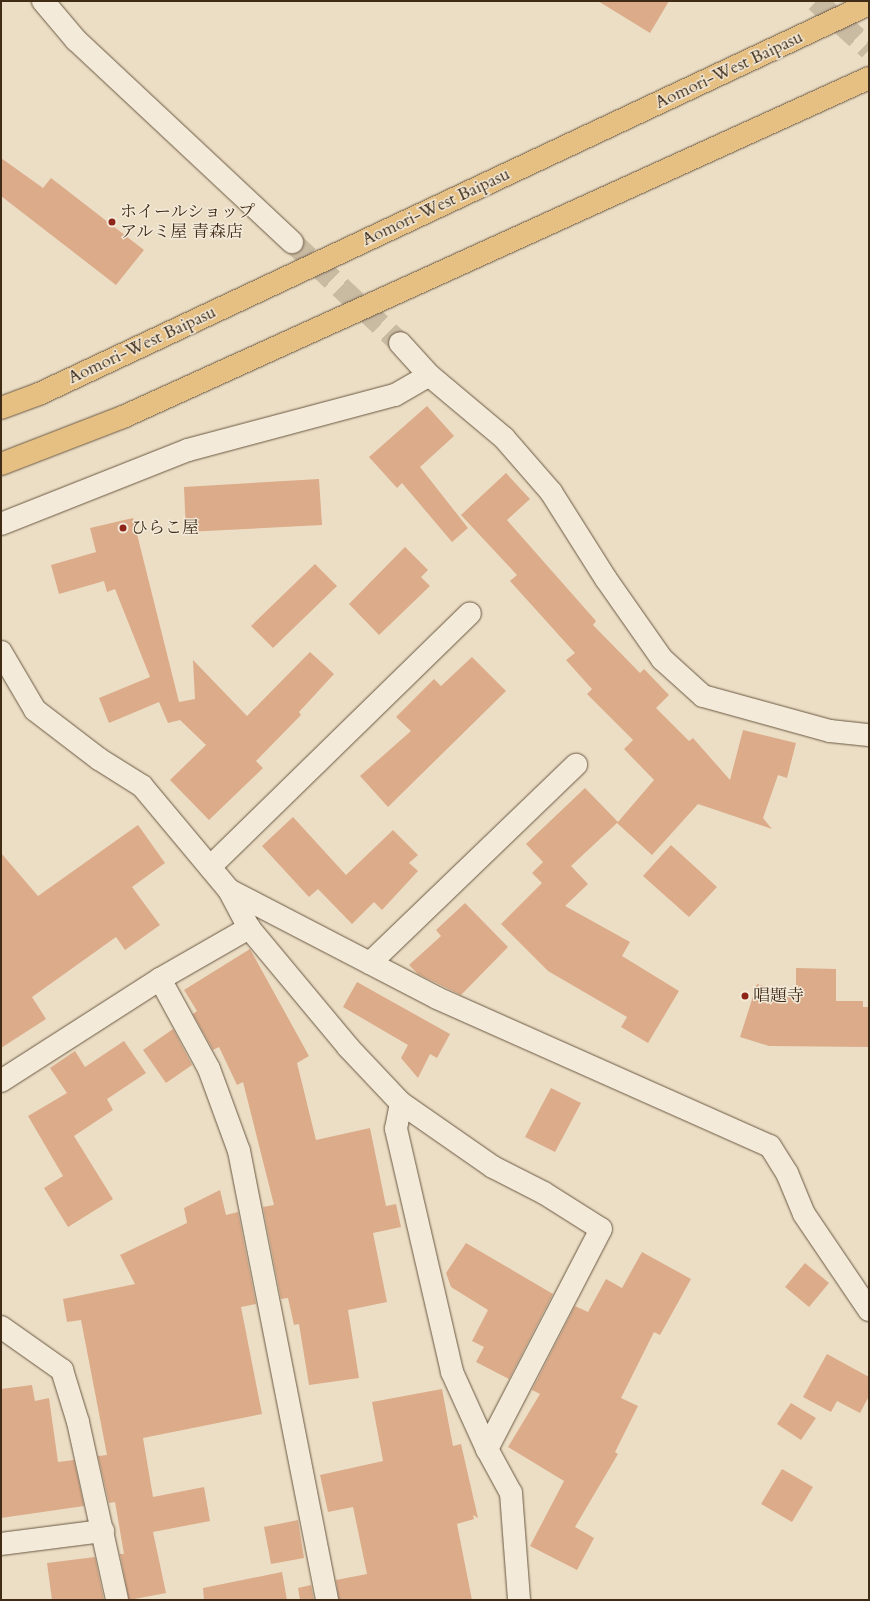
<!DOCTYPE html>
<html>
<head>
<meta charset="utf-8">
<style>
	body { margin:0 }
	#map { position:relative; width:870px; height:1601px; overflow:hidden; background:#ecdec5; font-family:Cardo,"Noto Serif JP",serif }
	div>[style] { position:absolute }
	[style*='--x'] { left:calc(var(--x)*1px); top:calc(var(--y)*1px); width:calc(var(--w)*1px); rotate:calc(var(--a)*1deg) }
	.building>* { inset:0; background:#dbab8a }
	.minor-tunnel>* { height:22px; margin-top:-11px; transform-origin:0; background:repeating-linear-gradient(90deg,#c9baa2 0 22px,transparent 0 33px) }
	.roads { filter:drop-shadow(0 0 1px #6a5842) drop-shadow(0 0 1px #6a5842) }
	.minor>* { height:22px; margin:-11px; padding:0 11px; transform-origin:11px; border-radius:11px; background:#f3ead9 }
	.highway>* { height:22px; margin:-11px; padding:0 11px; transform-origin:11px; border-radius:11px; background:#e6bf82 }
	.dots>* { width:11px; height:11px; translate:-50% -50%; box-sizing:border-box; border:2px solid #f3ead9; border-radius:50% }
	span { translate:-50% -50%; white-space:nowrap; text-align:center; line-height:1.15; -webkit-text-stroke:3px #f3ead9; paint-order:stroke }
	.street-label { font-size:17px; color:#3f2b16 }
	.poi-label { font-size:17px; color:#3f2b16 }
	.left { translate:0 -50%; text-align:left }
	.frame { position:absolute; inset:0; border:2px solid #3f2b16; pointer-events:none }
</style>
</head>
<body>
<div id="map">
	<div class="building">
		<i style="clip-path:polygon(598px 1px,669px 1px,650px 33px)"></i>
		<i style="clip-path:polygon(1px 158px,43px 188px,51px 178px,144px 250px,116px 285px,1px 196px)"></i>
		<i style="clip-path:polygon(427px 406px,454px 436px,420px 467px,468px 528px,452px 542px,402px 483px,397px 488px,369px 457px)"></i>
		<i style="clip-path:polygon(506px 473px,530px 499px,507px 520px,596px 621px,593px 625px,640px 673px,644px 669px,669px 695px,656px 708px,689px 741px,693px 738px,730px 780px,743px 730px,796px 743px,787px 778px,778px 775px,763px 818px,772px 829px,698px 804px,652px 855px,617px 823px,571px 866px,588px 884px,565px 906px,630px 942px,622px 956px,679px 991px,648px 1043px,621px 1027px,627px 1017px,548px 971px,501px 924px,542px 883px,532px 873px,543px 862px,526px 844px,585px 788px,618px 822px,654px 780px,624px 749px,633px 740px,587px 694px,592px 689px,566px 660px,575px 653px,510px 581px,517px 575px,461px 515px)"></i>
		<i style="clip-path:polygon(319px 479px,322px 525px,186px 532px,184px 487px)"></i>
		<i style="clip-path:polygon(133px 518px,179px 702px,195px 699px,193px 660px,247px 716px,310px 652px,334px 674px,299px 712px,301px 715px,256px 761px,263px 768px,209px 820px,170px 780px,206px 745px,180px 720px,168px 723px,159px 702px,109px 723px,99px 698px,150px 677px,115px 589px,107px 592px,104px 581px,59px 594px,51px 565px,96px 552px,90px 528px)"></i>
		<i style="clip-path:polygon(405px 547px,428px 570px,421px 577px,430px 586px,379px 635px,349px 604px)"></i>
		<i style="clip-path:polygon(315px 564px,337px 586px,273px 648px,251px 626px)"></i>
		<i style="clip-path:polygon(472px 657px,506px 691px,388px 807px,360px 776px,411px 731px,396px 717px,434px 679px,441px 686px)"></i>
		<i style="clip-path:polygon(293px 817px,346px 875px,393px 830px,418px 855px,409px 863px,418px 871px,382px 910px,374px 902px,352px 924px,318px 889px,309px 897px,262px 846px)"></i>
		<i style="clip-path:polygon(138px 825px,165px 863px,132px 887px,160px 925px,125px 950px,116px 937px,32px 997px,46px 1019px,1px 1048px,1px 853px,38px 896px)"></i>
		<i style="clip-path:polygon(671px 845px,717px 887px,689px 917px,643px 876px)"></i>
		<i style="clip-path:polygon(465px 903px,508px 947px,461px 995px,418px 974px,409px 965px,441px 936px,436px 930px)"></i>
		<i style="clip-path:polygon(250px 949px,309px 1056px,297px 1063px,316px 1140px,370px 1128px,386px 1206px,396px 1204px,401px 1227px,373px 1233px,387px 1302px,348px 1310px,359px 1378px,309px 1385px,299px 1324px,294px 1325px,288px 1298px,281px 1299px,263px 1207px,274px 1205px,243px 1082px,237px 1085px,219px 1047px,213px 1050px,193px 1014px,197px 1011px,184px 990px)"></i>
		<i style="clip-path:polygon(796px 968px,836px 969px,836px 1001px,863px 1001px,863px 1007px,869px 1007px,869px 1047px,769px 1046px,740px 1037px,757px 984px,796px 997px)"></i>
		<i style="clip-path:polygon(357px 982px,450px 1034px,437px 1058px,430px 1054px,418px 1078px,401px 1058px,408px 1045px,343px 1007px)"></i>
		<i style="clip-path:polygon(173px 1029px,192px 1065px,166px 1083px,143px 1050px)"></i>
		<i style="clip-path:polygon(124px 1041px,146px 1073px,107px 1099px,113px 1110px,74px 1136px,113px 1199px,68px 1227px,44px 1188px,63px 1176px,28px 1116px,67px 1093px,50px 1068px,75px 1051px,85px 1067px)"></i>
		<i style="clip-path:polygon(551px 1088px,581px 1103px,555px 1152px,525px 1137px)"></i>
		<i style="clip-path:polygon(220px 1190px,226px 1215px,238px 1212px,256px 1304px,241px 1307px,262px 1414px,143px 1438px,153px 1497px,204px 1487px,210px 1521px,153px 1532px,166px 1593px,129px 1600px,120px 1554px,124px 1554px,115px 1502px,109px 1503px,98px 1456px,107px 1455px,81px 1320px,67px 1322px,63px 1299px,135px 1284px,120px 1255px,187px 1223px,184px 1208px)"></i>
		<i style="clip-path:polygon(466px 1243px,553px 1294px,509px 1379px,476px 1362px,484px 1347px,472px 1341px,488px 1310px,451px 1287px,446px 1273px)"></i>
		<i style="clip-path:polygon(642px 1252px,691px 1279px,660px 1335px,654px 1332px,621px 1398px,638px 1406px,615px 1452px,618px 1454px,575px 1527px,594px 1538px,577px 1570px,530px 1546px,564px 1481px,508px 1447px,540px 1394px,532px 1390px,575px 1306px,588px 1312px,606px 1279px,622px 1288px)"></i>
		<i style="clip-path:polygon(805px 1263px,829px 1283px,809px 1307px,785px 1287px)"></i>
		<i style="clip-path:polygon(827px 1354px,869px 1377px,869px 1396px,860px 1413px,837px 1401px,831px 1412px,803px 1397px)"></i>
		<i style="clip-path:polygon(32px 1385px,35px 1401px,49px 1398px,58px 1462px,74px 1460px,84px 1506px,1px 1518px,1px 1389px)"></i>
		<i style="clip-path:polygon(442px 1389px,453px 1446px,461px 1444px,478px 1518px,473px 1515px,474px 1519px,457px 1524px,472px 1600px,339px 1600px,336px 1580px,367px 1574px,353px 1507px,328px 1512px,320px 1475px,383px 1461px,372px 1402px)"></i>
		<i style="clip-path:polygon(791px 1403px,816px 1418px,801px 1440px,777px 1424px)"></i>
		<i style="clip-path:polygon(782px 1469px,813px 1487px,792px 1522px,761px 1504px)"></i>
		<i style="clip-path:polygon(298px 1520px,304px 1558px,271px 1564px,264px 1527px)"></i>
		<i style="clip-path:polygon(95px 1557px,104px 1600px,52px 1600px,47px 1563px)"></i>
		<i style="clip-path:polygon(282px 1572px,287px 1600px,204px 1600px,203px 1588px)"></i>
		<i style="clip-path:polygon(311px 1585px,314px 1600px,300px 1600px,298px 1588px)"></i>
	</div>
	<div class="minor-tunnel">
		<i style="--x:816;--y:1;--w:72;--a:42.2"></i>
		<i style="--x:292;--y:242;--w:148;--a:43.1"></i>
	</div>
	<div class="roads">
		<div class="minor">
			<i style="--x:43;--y:1;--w:51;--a:49.8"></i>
			<i style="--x:76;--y:40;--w:296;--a:43.1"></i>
			<i style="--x:429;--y:375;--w:98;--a:40"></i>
			<i style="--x:504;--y:438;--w:72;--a:49"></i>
			<i style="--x:551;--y:492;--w:103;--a:57.7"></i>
			<i style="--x:606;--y:579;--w:98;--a:55"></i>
			<i style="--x:662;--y:659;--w:55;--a:42.1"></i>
			<i style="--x:703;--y:696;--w:132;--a:15.4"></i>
			<i style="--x:830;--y:731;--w:39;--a:6"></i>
			<i style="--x:1;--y:524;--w:201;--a:-21.6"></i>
			<i style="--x:188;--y:450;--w:214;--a:-14.9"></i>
			<i style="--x:395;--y:395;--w:39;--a:-30"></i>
			<i style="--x:429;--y:375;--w:43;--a:-132.2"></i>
			<i style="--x:1;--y:652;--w:67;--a:59.6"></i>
			<i style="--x:35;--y:710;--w:81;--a:37.4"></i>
			<i style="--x:99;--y:759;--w:51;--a:32.1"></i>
			<i style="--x:142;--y:786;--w:136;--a:50.1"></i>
			<i style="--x:229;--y:890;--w:43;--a:62.2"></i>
			<i style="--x:249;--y:928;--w:155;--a:50.2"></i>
			<i style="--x:348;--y:1047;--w:77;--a:46.6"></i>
			<i style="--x:401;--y:1103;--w:112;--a:34.8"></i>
			<i style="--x:493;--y:1167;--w:57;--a:27"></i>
			<i style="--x:544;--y:1193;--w:67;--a:32.3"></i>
			<i style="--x:601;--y:1229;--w:248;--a:117.4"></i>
			<i style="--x:487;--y:1449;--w:50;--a:61.4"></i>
			<i style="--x:511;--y:1493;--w:107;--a:85.7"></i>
			<i style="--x:210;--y:867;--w:363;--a:-44.3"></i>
			<i style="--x:229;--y:890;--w:234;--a:27.4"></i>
			<i style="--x:437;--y:998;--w:364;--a:24"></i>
			<i style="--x:770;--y:1146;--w:32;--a:58"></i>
			<i style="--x:787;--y:1173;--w:44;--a:67.5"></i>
			<i style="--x:804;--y:1214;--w:116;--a:55.9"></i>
			<i style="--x:370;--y:963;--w:286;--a:-43.9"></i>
			<i style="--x:160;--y:979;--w:102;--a:61.4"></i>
			<i style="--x:209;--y:1069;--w:87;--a:69.9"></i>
			<i style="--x:239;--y:1151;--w:458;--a:78.9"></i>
			<i style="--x:1;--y:1081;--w:189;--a:-32.7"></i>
			<i style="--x:160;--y:979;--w:103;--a:-29.8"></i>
			<i style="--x:401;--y:1103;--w:26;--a:101"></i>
			<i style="--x:396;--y:1129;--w:249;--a:77"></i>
			<i style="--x:452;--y:1372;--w:85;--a:65.6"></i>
			<i style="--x:1;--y:1327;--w:75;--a:35.2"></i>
			<i style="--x:62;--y:1370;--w:54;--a:72.9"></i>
			<i style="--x:78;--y:1422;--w:182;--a:77.6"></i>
			<i style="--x:1;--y:1544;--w:103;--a:-7.3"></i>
		</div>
		<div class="highway">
			<i style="--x:1;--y:408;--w:40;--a:-20.2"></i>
			<i style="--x:39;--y:394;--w:917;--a:-25.17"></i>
			<i style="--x:1;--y:464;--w:131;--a:-21.1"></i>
			<i style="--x:123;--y:417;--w:819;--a:-24.44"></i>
		</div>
	</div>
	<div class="dots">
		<i style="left:112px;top:222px;background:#8f2418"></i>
		<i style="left:123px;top:528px;background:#8f2418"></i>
		<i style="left:745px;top:996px;background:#8f2418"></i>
	</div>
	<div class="street-label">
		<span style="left:729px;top:70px;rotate:-25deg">Aomori-West Baipasu</span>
		<span style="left:436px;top:207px;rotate:-25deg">Aomori-West Baipasu</span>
		<span style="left:142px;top:345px;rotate:-25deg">Aomori-West Baipasu</span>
	</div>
	<div class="poi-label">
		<span class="left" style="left:120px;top:222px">ホイールショップ<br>アルミ屋 青森店</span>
		<span class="left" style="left:131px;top:528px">ひらこ屋</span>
		<span class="left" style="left:753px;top:996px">唱題寺</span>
	</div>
	<div class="frame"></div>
</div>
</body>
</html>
